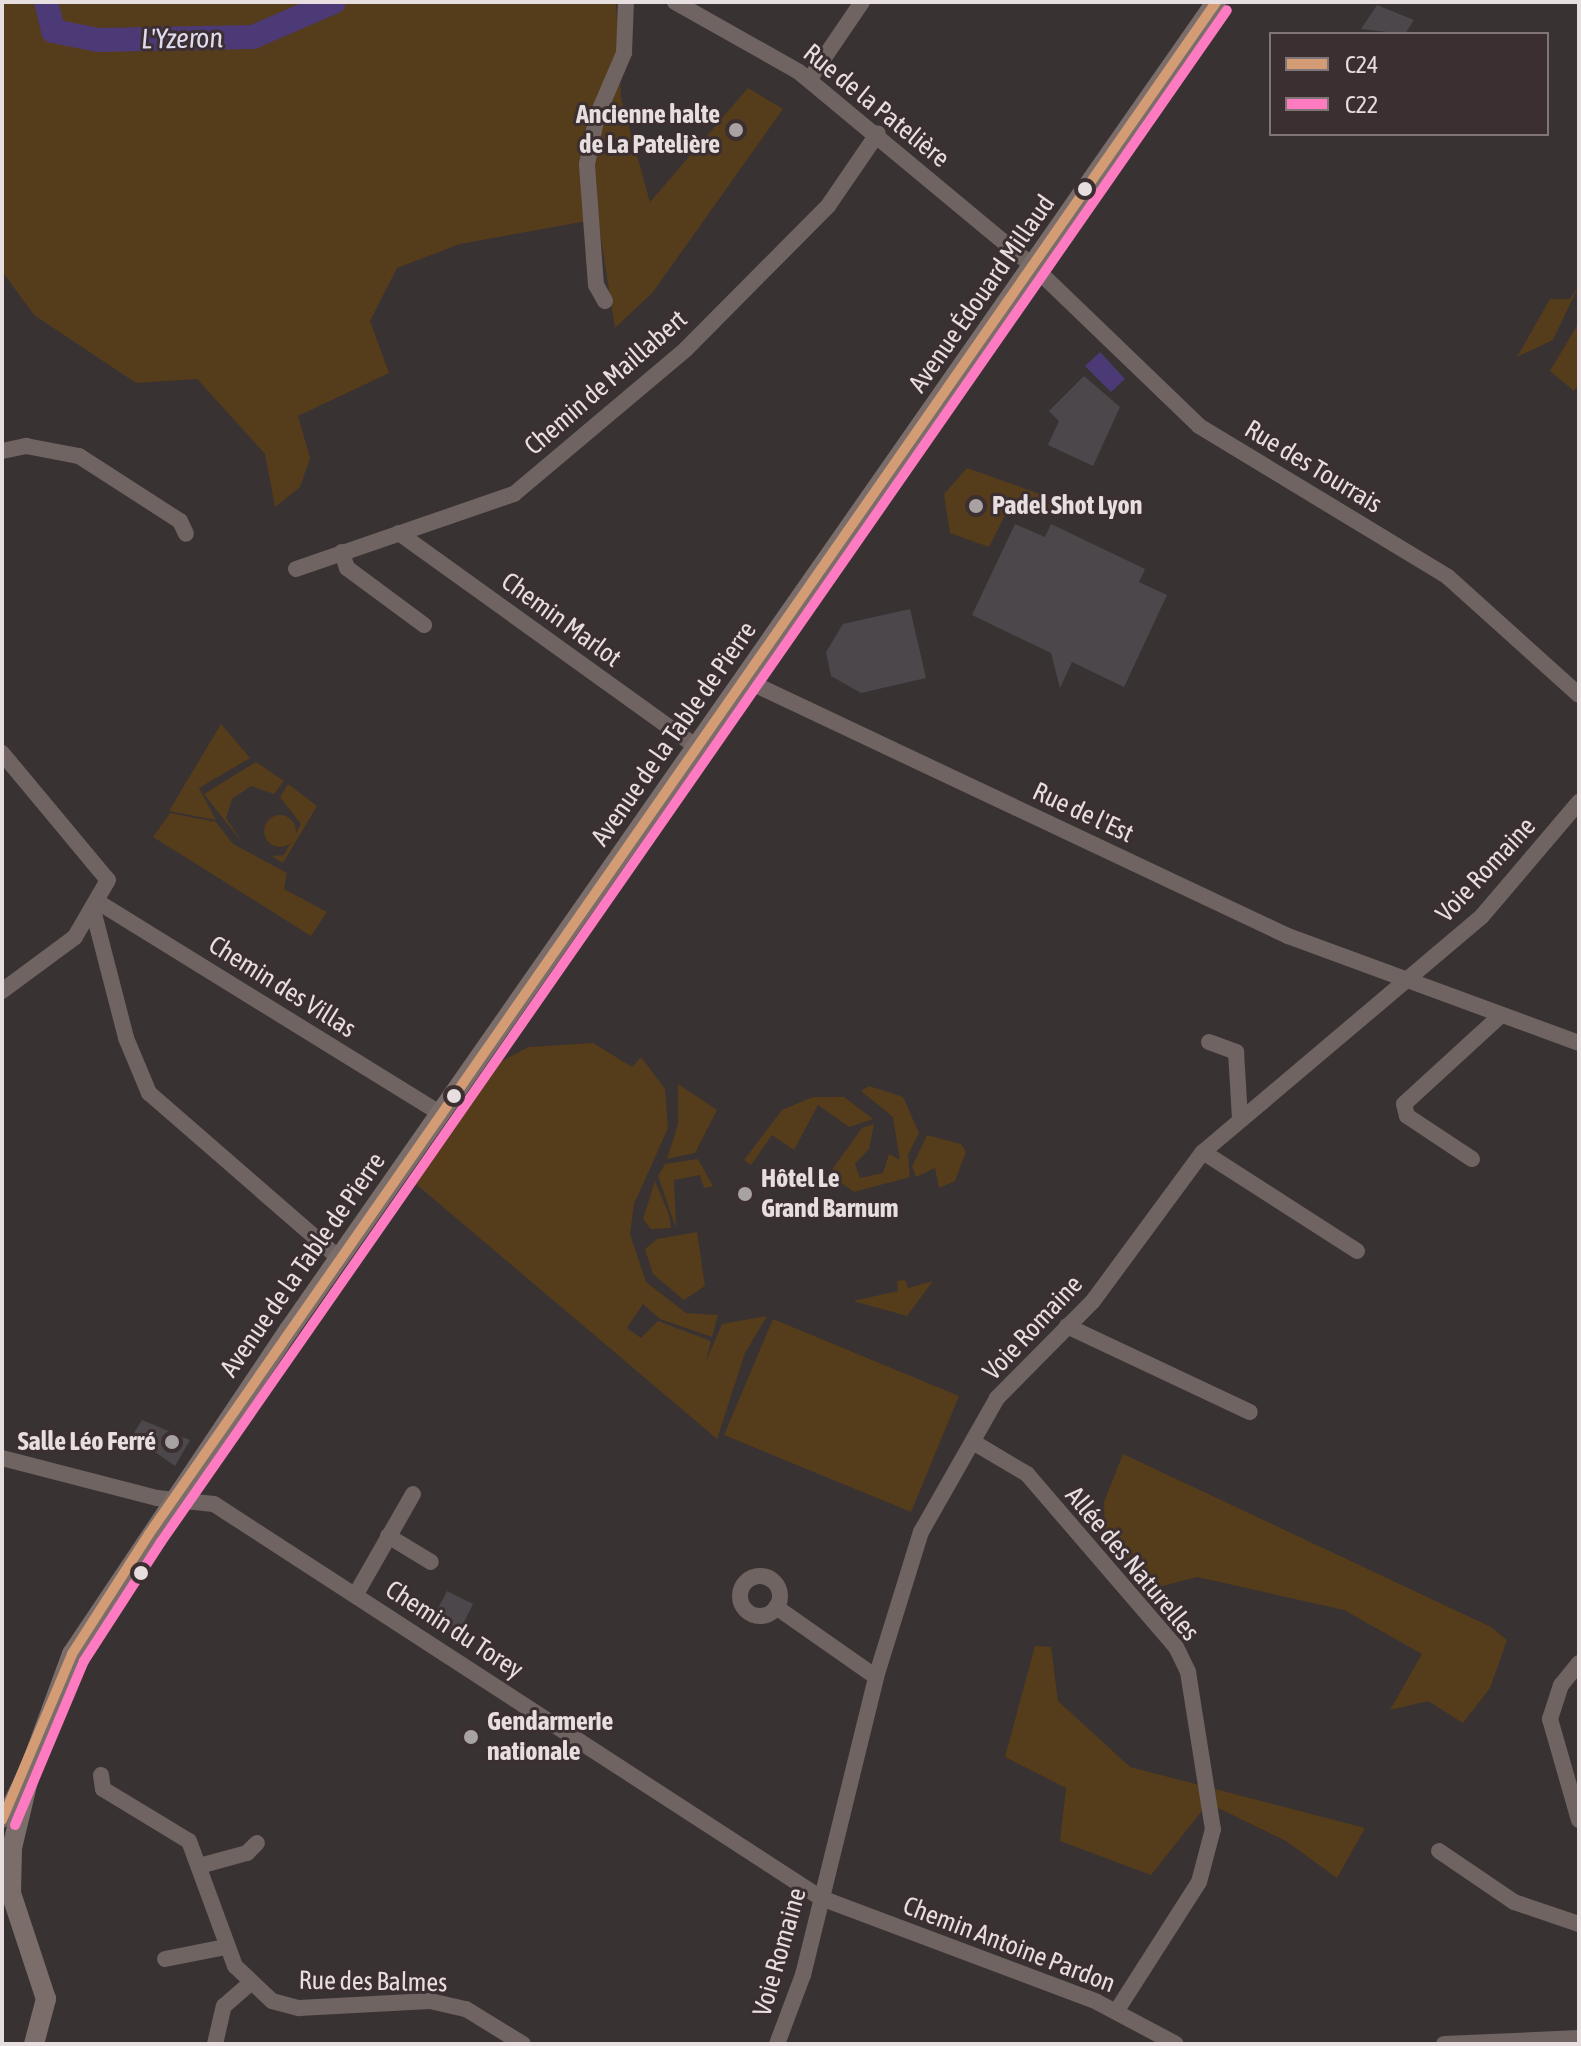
<!DOCTYPE html>
<html>
<head>
<meta charset="utf-8">
<style>
	body { margin:0 }
	#map { position:relative; width:1581px; height:2046px; overflow:hidden; background:#393233; font-family:"Asap Condensed",sans-serif }
	div>[style] { position:absolute }
	[style*='--x'] { left:calc(var(--x)*1px); top:calc(var(--y)*1px); width:calc(var(--w)*1px); rotate:calc(var(--a)*1deg) }
	.green>* { inset:0; background:#553c1a }
	.round { border-radius:50% }
	.water>* { inset:0; background:#4c3a76 }
	.river>* { height:24px; margin:-12px; padding:0 12px; transform-origin:12px; border-radius:12px; background:#4c3a76 }
	.building>* { inset:0; background:#4c474a }
	.minor>* { height:16px; margin:-8px; padding:0 8px; transform-origin:8px; border-radius:8px; background:#6f6462 }
	.minor>.ring { margin:-8px; padding:0; box-sizing:content-box; background:none; border:16px solid #6f6462; border-radius:50% }
	.major>* { height:20px; margin:-10px; padding:0 10px; transform-origin:10px; border-radius:10px; background:#7b6e6a }
	.bus-1>* { height:10px; margin:-5px; padding:0 5px; transform-origin:5px; border-radius:5px; background:#d39c74 }
	.bus-2>* { height:10px; margin:-5px; padding:0 5px; transform-origin:5px; border-radius:5px; background:#fe7ac1 }
	.dots>* { width:22px; height:22px; translate:-50% -50%; box-sizing:border-box; border:4px solid #3c2f32; border-radius:50% }
	span { translate:-50% -50%; white-space:nowrap; text-align:center; line-height:1.15; -webkit-text-stroke:6px #3c2f32; paint-order:stroke }
	.street-label { font-size:26px; color:#e6dedf }
	.poi-label { font-size:26px; color:#e6dedf; font-weight:700 }
	.right { translate:-100% -50%; text-align:right }
	.left { translate:0 -50%; text-align:left }
	.water-label { font-size:28px; color:#e0dcf0; font-style:italic }
	.frame { position:absolute; inset:0; border:4px solid #e6dedf; pointer-events:none }
	.legend { position:absolute; left:1269px; top:32px; width:280px; height:104px; box-sizing:border-box; background:#3c2f32; border:2px solid #807577; margin:0; padding:10px 14px; list-style:none; font-size:24px; color:#e6dedf }
	.legend li { display:flex; align-items:center; gap:16px; height:40px }
	.legend b { width:40px; border:2px solid #807577 }
</style>
</head>
<body>
<div id="map">
	<div class="green">
		<i style="clip-path:polygon(2px 2px,616px 2px,621px 98px,650px 202px,748px 88px,783px 109px,653px 292px,615px 328px,598px 219px,460px 244px,397px 268px,370px 321px,389px 373px,298px 416px,310px 458px,300px 487px,275px 507px,265px 454px,197px 379px,136px 383px,34px 315px,2px 271px)"></i>
		<i style="clip-path:polygon(1579px 285px,1553px 340px,1517px 357px,1550px 299px,1570px 299px)"></i>
		<i style="clip-path:polygon(1579px 322px,1579px 383px,1574px 391px,1550px 371px)"></i>
		<i style="clip-path:polygon(967px 468px,1060px 501px,1055px 517px,1012px 501px,989px 547px,950px 533px,944px 494px)"></i>
		<i style="clip-path:polygon(221px 724px,250px 758px,199px 788px,216px 820px,169px 811px)"></i>
		<i style="clip-path:polygon(256px 762px,284px 781px,274px 794px,251px 786px,232px 799px,226px 818px,244px 845px,204px 794px)"></i>
		<i style="clip-path:polygon(288px 784px,317px 806px,283px 863px,272px 856px,284px 855px,301px 824px,280px 797px)"></i>
		<i style="clip-path:polygon(170px 813px,216px 822px,233px 844px,287px 873px,284px 889px,327px 912px,311px 936px,153px 837px)"></i>
		<i class="round" style="left:264px;top:815px;width:32px;height:32px"></i>
		<i style="clip-path:polygon(593px 1043px,632px 1067px,641px 1057px,665px 1089px,668px 1128px,634px 1204px,630px 1234px,646px 1282px,686px 1313px,718px 1315px,712px 1337px,660px 1319px,643px 1304px,627px 1328px,641px 1338px,658px 1321px,711px 1341px,706px 1362px,722px 1324px,767px 1316px,745px 1353px,717px 1439px,416px 1184px,498px 1063px,529px 1047px)"></i>
		<i style="clip-path:polygon(678px 1084px,717px 1110px,695px 1153px,667px 1159px,678px 1124px)"></i>
		<i style="clip-path:polygon(869px 1086px,903px 1097px,919px 1133px,908px 1155px,910px 1177px,854px 1192px,829px 1174px,862px 1128px,874px 1124px,869px 1149px,855px 1164px,860px 1178px,883px 1173px,889px 1154px,900px 1160px,893px 1117px,861px 1091px)"></i>
		<i style="clip-path:polygon(813px 1097px,844px 1097px,873px 1119px,849px 1127px,818px 1105px,794px 1150px,772px 1135px,751px 1165px,744px 1160px,782px 1110px)"></i>
		<i style="clip-path:polygon(927px 1135px,961px 1144px,966px 1152px,955px 1181px,939px 1188px,935px 1168px,916px 1177px,912px 1167px)"></i>
		<i style="clip-path:polygon(698px 1159px,713px 1186px,704px 1188px,700px 1175px,674px 1180px,676px 1228px,658px 1176px,665px 1164px)"></i>
		<i style="clip-path:polygon(655px 1181px,669px 1215px,671px 1228px,651px 1229px,643px 1219px)"></i>
		<i style="clip-path:polygon(697px 1232px,705px 1286px,684px 1300px,653px 1274px,645px 1249px,657px 1239px)"></i>
		<i style="clip-path:polygon(905px 1280px,908px 1288px,933px 1281px,907px 1316px,853px 1301px,898px 1291px,897px 1281px)"></i>
		<i style="clip-path:polygon(773px 1319px,959px 1396px,911px 1512px,724px 1435px)"></i>
		<i style="clip-path:polygon(1123px 1454px,1491px 1627px,1507px 1640px,1490px 1688px,1463px 1723px,1428px 1701px,1390px 1710px,1422px 1654px,1344px 1610px,1197px 1577px,1159px 1587px,1105px 1538px,1104px 1502px)"></i>
		<i style="clip-path:polygon(1035px 1646px,1051px 1647px,1058px 1701px,1130px 1767px,1365px 1828px,1337px 1878px,1286px 1841px,1208px 1803px,1151px 1875px,1060px 1841px,1066px 1788px,1005px 1757px)"></i>
	</div>
	<div class="water">
		<i style="clip-path:polygon(1100px 352px,1125px 379px,1111px 392px,1085px 366px)"></i>
	</div>
	<div class="river">
		<i style="--x:46;--y:2;--w:30;--a:76"></i>
		<i style="--x:53;--y:31;--w:46;--a:11.3"></i>
		<i style="--x:98;--y:40;--w:155;--a:-1.1"></i>
		<i style="--x:253;--y:37;--w:88;--a:-23.4"></i>
	</div>
	<div class="building">
		<i style="clip-path:polygon(1377px 5px,1414px 20px,1405px 34px,1361px 29px)"></i>
		<i style="clip-path:polygon(1084px 376px,1120px 407px,1093px 466px,1048px 445px,1059px 421px,1049px 411px)"></i>
		<i style="clip-path:polygon(1015px 524px,1045px 537px,1051px 524px,1145px 569px,1139px 582px,1167px 595px,1124px 687px,1072px 662px,1060px 688px,1051px 653px,972px 615px)"></i>
		<i style="clip-path:polygon(910px 609px,926px 678px,861px 693px,831px 676px,826px 652px,843px 624px)"></i>
		<i style="clip-path:polygon(142px 1420px,190px 1440px,175px 1466px,132px 1436px)"></i>
		<i style="clip-path:polygon(447px 1591px,473px 1604px,457px 1636px,431px 1622px)"></i>
	</div>
	<div class="minor">
		<i style="--x:675;--y:2;--w:142;--a:29.4"></i>
		<i style="--x:799;--y:72;--w:305;--a:39.7"></i>
		<i style="--x:1034;--y:267;--w:229;--a:43.9"></i>
		<i style="--x:1199;--y:426;--w:291;--a:31.2"></i>
		<i style="--x:1448;--y:577;--w:176;--a:42"></i>
		<i style="--x:809;--y:80;--w:94;--a:-55.8"></i>
		<i style="--x:605;--y:301;--w:18;--a:-119"></i>
		<i style="--x:596;--y:285;--w:121;--a:-94.3"></i>
		<i style="--x:587;--y:164;--w:49;--a:-78.2"></i>
		<i style="--x:597;--y:116;--w:69;--a:-66.8"></i>
		<i style="--x:624;--y:53;--w:51;--a:-87.8"></i>
		<i style="--x:2;--y:451;--w:25;--a:-12"></i>
		<i style="--x:26;--y:446;--w:54;--a:10.7"></i>
		<i style="--x:79;--y:456;--w:120;--a:32.8"></i>
		<i style="--x:180;--y:521;--w:14;--a:65"></i>
		<i style="--x:399;--y:533;--w:365;--a:35.7"></i>
		<i style="--x:342;--y:552;--w:17;--a:73"></i>
		<i style="--x:347;--y:568;--w:96;--a:36.5"></i>
		<i style="--x:296;--y:569;--w:231;--a:-19"></i>
		<i style="--x:514;--y:494;--w:225;--a:-40.1"></i>
		<i style="--x:686;--y:349;--w:202;--a:-45.2"></i>
		<i style="--x:828;--y:206;--w:88;--a:-55.6"></i>
		<i style="--x:743;--y:679;--w:603;--a:25.25"></i>
		<i style="--x:1288;--y:936;--w:310;--a:20.2"></i>
		<i style="--x:2;--y:753;--w:165;--a:50.2"></i>
		<i style="--x:108;--y:880;--w:66;--a:120.1"></i>
		<i style="--x:75;--y:937;--w:91;--a:143.5"></i>
		<i style="--x:98;--y:902;--w:403;--a:31.7"></i>
		<i style="--x:93;--y:910;--w:132;--a:75.5"></i>
		<i style="--x:126;--y:1038;--w:60;--a:67.3"></i>
		<i style="--x:149;--y:1093;--w:252;--a:41"></i>
		<i style="--x:1209;--y:1042;--w:29;--a:20"></i>
		<i style="--x:1236;--y:1052;--w:68;--a:86.6"></i>
		<i style="--x:1203;--y:1152;--w:183;--a:32.7"></i>
		<i style="--x:1472;--y:1159;--w:78;--a:-146.5"></i>
		<i style="--x:1407;--y:1116;--w:12;--a:-104"></i>
		<i style="--x:1404;--y:1104;--w:129;--a:-42.5"></i>
		<i style="--x:1067;--y:1326;--w:202;--a:25.2"></i>
		<i style="--x:973;--y:1442;--w:63;--a:30.7"></i>
		<i style="--x:1027;--y:1474;--w:228;--a:49.3"></i>
		<i style="--x:1176;--y:1647;--w:28;--a:64"></i>
		<i style="--x:1188;--y:1672;--w:159;--a:81"></i>
		<i style="--x:1213;--y:1829;--w:55;--a:104.8"></i>
		<i style="--x:1199;--y:1882;--w:154;--a:122.6"></i>
		<i style="--x:2;--y:1458;--w:160;--a:14.5"></i>
		<i style="--x:157;--y:1498;--w:57;--a:6"></i>
		<i style="--x:214;--y:1504;--w:724;--a:32.99"></i>
		<i style="--x:821;--y:1898;--w:295;--a:20.6"></i>
		<i style="--x:1097;--y:2002;--w:89;--a:28"></i>
		<i style="--x:388;--y:1536;--w:50;--a:31.2"></i>
		<i class="ring" style="left:740px;top:1576px;width:24px;height:24px"></i>
		<i style="--x:356;--y:1594;--w:115;--a:-60.3"></i>
		<i style="--x:776;--y:1607;--w:122;--a:35"></i>
		<i style="--x:1579;--y:1663;--w:28;--a:129"></i>
		<i style="--x:1561;--y:1685;--w:36;--a:108"></i>
		<i style="--x:1550;--y:1719;--w:105;--a:74"></i>
		<i style="--x:101;--y:1775;--w:14;--a:82"></i>
		<i style="--x:103;--y:1789;--w:100;--a:31.2"></i>
		<i style="--x:189;--y:1841;--w:133;--a:69.8"></i>
		<i style="--x:235;--y:1966;--w:51;--a:43.4"></i>
		<i style="--x:272;--y:2001;--w:28;--a:15"></i>
		<i style="--x:299;--y:2008;--w:131;--a:-3.1"></i>
		<i style="--x:430;--y:2001;--w:37;--a:13"></i>
		<i style="--x:466;--y:2009;--w:67;--a:31.6"></i>
		<i style="--x:2;--y:1820;--w:62;--a:-63"></i>
		<i style="--x:1439;--y:1851;--w:91;--a:34.2"></i>
		<i style="--x:1514;--y:1902;--w:69;--a:18.7"></i>
		<i style="--x:203;--y:1865;--w:46;--a:-15.3"></i>
		<i style="--x:247;--y:1853;--w:14;--a:-45"></i>
		<i style="--x:165;--y:1959;--w:61;--a:-11.3"></i>
		<i style="--x:215;--y:2044;--w:39;--a:-77"></i>
		<i style="--x:224;--y:2006;--w:32;--a:-41"></i>
		<i style="--x:777;--y:2044;--w:74;--a:-69.4"></i>
		<i style="--x:803;--y:1975;--w:307;--a:-76.2"></i>
		<i style="--x:876;--y:1677;--w:152;--a:-72.8"></i>
		<i style="--x:921;--y:1532;--w:154;--a:-60.4"></i>
		<i style="--x:997;--y:1398;--w:136;--a:-45.3"></i>
		<i style="--x:1093;--y:1301;--w:185;--a:-53.6"></i>
		<i style="--x:1203;--y:1152;--w:365;--a:-40.2"></i>
		<i style="--x:1482;--y:916;--w:150;--a:-49.6"></i>
		<i style="--x:1444;--y:2044;--w:135;--a:-2.5"></i>
	</div>
	<div class="major">
		<i style="--x:34;--y:2044;--w:47;--a:-75.1"></i>
		<i style="--x:46;--y:1999;--w:112;--a:-108.3"></i>
		<i style="--x:11;--y:1893;--w:45;--a:-88.7"></i>
		<i style="--x:12;--y:1848;--w:90;--a:-76.6"></i>
		<i style="--x:33;--y:1760;--w:113;--a:-69.8"></i>
		<i style="--x:72;--y:1654;--w:390;--a:-56.2"></i>
		<i style="--x:289;--y:1330;--w:1620;--a:-55.08"></i>
	</div>
	<div class="bus-1">
		<i style="--x:2;--y:1820;--w:180;--a:-67.1"></i>
		<i style="--x:72;--y:1654;--w:143;--a:-57.3"></i>
		<i style="--x:149;--y:1534;--w:1867;--a:-55.14"></i>
	</div>
	<div class="bus-2">
		<i style="--x:15;--y:1825;--w:178;--a:-67.2"></i>
		<i style="--x:84;--y:1661;--w:142;--a:-57.1"></i>
		<i style="--x:161;--y:1542;--w:1866;--a:-55.17"></i>
	</div>
	<div class="dots">
		<i style="left:736px;top:130px;background:#a9a2a3"></i>
		<i style="left:1085px;top:189px;background:#e6dedf"></i>
		<i style="left:976px;top:506px;background:#a9a2a3"></i>
		<i style="left:454px;top:1096px;background:#e6dedf"></i>
		<i style="left:745px;top:1194px;background:#a9a2a3"></i>
		<i style="left:172px;top:1442px;background:#a9a2a3"></i>
		<i style="left:141px;top:1573px;background:#e6dedf"></i>
		<i style="left:471px;top:1737px;background:#a9a2a3"></i>
	</div>
	<div class="street-label">
		<span style="left:876px;top:106px;rotate:39deg">Rue de la Patelière</span>
		<span style="left:982px;top:294px;rotate:-55deg">Avenue Édouard Millaud</span>
		<span style="left:606px;top:383px;rotate:-41deg">Chemin de Maillabert</span>
		<span style="left:1313px;top:467px;rotate:31deg">Rue des Tourrais</span>
		<span style="left:561px;top:620px;rotate:36deg">Chemin Marlot</span>
		<span style="left:674px;top:734px;rotate:-55deg">Avenue de la Table de Pierre</span>
		<span style="left:1083px;top:813px;rotate:25deg">Rue de l'Est</span>
		<span style="left:1486px;top:870px;rotate:-47deg">Voie Romaine</span>
		<span style="left:282px;top:987px;rotate:32deg">Chemin des Villas</span>
		<span style="left:303px;top:1265px;rotate:-55deg">Avenue de la Table de Pierre</span>
		<span style="left:1033px;top:1328px;rotate:-47deg">Voie Romaine</span>
		<span style="left:1132px;top:1564px;rotate:50deg">Allée des Naturelles</span>
		<span style="left:454px;top:1630px;rotate:33deg">Chemin du Torey</span>
		<span style="left:1009px;top:1945px;rotate:21deg">Chemin Antoine Pardon</span>
		<span style="left:780px;top:1952px;rotate:-74deg">Voie Romaine</span>
		<span style="left:373px;top:1982px;rotate:1deg">Rue des Balmes</span>
	</div>
	<div class="poi-label">
		<span class="right" style="left:720px;top:130px">Ancienne halte<br>de La Patelière</span>
		<span class="left" style="left:992px;top:506px">Padel Shot Lyon</span>
		<span class="left" style="left:761px;top:1194px">Hôtel Le<br>Grand Barnum</span>
		<span class="right" style="left:156px;top:1442px">Salle Léo Ferré</span>
		<span class="left" style="left:487px;top:1737px">Gendarmerie<br>nationale</span>
	</div>
	<div class="water-label">
		<span style="left:182px;top:38px;rotate:-1deg">L'Yzeron</span>
	</div>
	<div class="frame"></div>
	<ul class="legend">
	<li><b style="height:10px;background:#d39c74"></b>C24</li>
	<li><b style="height:10px;background:#fe7ac1"></b>C22</li>
	</ul>
</div>
</body>
</html>
